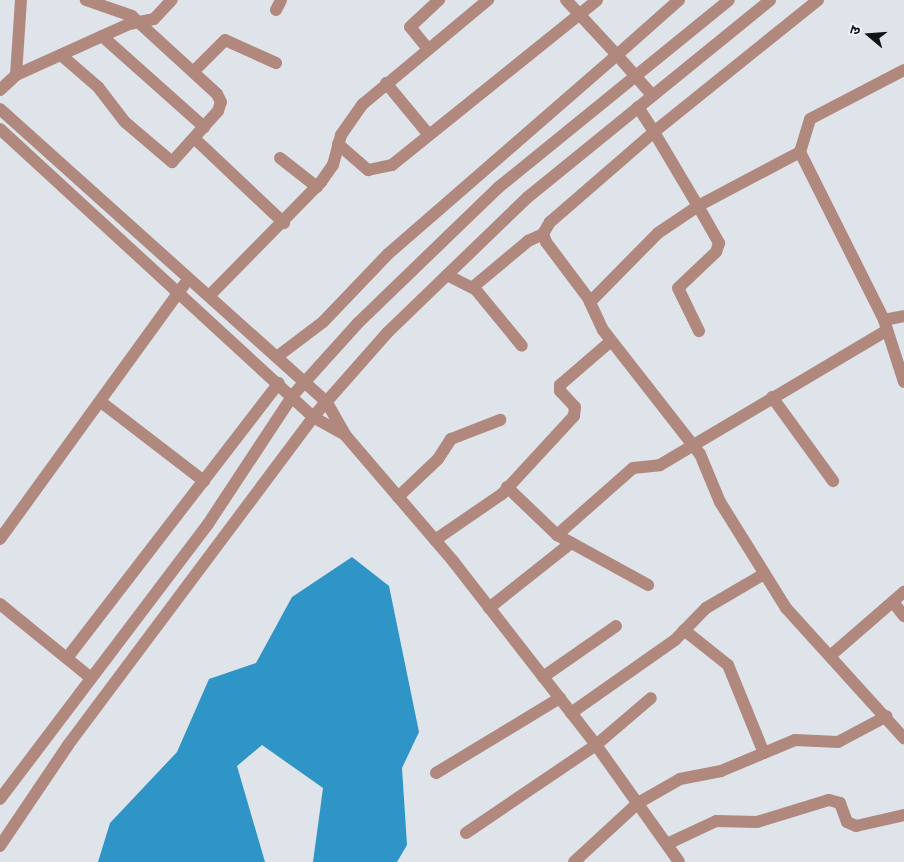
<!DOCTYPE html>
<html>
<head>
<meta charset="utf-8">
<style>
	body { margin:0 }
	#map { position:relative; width:904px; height:862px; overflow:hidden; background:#dee4ea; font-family:Merriweather,"Noto Sans Devanagari",serif }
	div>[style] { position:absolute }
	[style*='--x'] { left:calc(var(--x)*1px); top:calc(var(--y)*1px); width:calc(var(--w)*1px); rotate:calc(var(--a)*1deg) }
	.water>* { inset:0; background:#2f95c6 }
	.minor>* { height:12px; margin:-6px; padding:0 6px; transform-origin:6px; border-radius:6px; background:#b1887e }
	span { translate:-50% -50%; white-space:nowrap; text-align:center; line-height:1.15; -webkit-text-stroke:4px #ebf1f7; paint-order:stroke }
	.north { position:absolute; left:844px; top:10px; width:50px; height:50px; -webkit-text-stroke:4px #ebf1f7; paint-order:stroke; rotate:288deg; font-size:14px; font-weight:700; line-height:20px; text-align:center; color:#111315 }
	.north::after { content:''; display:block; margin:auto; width:18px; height:22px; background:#111315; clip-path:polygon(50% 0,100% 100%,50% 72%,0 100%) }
</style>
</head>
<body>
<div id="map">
	<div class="water">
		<i style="clip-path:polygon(352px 557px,389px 586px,419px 732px,402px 768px,407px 845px,397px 862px,313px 862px,323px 788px,262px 745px,237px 766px,265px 862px,98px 862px,110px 823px,177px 752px,209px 679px,256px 663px,292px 597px)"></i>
	</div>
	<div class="minor">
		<i style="--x:818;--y:0;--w:211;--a:141.2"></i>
		<i style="--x:654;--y:132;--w:86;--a:59.3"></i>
		<i style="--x:698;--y:206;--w:115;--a:-27.9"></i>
		<i style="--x:800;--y:152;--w:188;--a:63.4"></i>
		<i style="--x:884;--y:320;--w:65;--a:72.1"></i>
		<i style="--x:276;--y:10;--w:11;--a:-63"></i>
		<i style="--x:102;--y:36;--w:137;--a:41.7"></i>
		<i style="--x:428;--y:49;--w:28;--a:-129"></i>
		<i style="--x:410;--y:27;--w:40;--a:-43"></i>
		<i style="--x:61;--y:55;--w:49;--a:40.9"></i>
		<i style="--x:98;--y:87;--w:44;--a:52.4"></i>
		<i style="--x:125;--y:122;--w:62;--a:40.4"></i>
		<i style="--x:172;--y:162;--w:69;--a:-48"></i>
		<i style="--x:218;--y:111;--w:9;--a:-72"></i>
		<i style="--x:221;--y:102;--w:9;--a:-117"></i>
		<i style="--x:217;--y:94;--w:115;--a:-137.5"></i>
		<i style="--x:132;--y:16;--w:49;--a:-160.8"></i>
		<i style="--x:193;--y:72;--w:45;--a:-45"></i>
		<i style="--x:225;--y:40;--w:56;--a:24.3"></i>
		<i style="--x:16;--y:75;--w:75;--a:-86.2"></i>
		<i style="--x:386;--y:83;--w:67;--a:50.4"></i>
		<i style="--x:0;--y:90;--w:22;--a:-43"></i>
		<i style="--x:16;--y:75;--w:124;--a:-24.3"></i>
		<i style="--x:129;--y:24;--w:25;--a:-11"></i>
		<i style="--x:154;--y:19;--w:26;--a:-47"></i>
		<i style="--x:652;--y:95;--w:53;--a:-131.2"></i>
		<i style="--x:617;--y:55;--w:83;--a:-41.6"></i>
		<i style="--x:638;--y:107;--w:30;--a:57"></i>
		<i style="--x:654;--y:132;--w:138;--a:139.1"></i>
		<i style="--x:550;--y:222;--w:14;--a:120"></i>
		<i style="--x:543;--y:234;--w:9;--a:69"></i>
		<i style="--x:546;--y:242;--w:70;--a:53.1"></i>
		<i style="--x:588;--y:298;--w:35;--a:65"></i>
		<i style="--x:603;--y:330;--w:157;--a:52"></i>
		<i style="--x:700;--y:454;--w:52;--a:67.4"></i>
		<i style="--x:720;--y:502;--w:125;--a:58.1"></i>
		<i style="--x:786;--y:608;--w:176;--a:47.8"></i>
		<i style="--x:0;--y:109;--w:438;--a:41.9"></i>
		<i style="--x:326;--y:401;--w:40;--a:60.3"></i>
		<i style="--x:346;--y:436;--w:165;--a:49.4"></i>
		<i style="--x:453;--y:561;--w:233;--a:52.1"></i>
		<i style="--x:596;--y:745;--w:143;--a:54.6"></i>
		<i style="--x:0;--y:129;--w:425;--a:42.6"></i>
		<i style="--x:313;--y:417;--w:37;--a:29"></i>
		<i style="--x:194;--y:138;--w:124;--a:43.4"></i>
		<i style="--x:338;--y:144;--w:40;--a:41"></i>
		<i style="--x:368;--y:170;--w:25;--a:-12"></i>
		<i style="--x:392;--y:165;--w:263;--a:-38.8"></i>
		<i style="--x:800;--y:152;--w:34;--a:-73"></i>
		<i style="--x:810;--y:119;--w:106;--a:-27.5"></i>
		<i style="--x:280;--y:158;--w:47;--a:38.1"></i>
		<i style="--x:447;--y:275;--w:33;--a:27"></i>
		<i style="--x:476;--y:290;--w:72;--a:50.6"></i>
		<i style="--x:473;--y:287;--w:72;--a:-39.9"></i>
		<i style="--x:528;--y:241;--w:17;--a:-25"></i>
		<i style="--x:210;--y:295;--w:158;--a:-45.5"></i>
		<i style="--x:321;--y:182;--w:21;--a:-55"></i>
		<i style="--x:333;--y:165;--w:31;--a:-75"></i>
		<i style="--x:341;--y:135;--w:38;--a:-55"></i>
		<i style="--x:363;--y:104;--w:163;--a:-39.8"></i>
		<i style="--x:590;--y:302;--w:97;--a:-45.4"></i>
		<i style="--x:658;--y:233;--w:48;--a:-34"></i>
		<i style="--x:698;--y:206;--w:43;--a:60.4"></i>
		<i style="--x:719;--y:243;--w:9;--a:108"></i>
		<i style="--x:716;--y:252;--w:52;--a:136.5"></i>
		<i style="--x:678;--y:288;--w:48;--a:64"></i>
		<i style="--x:884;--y:320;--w:20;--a:-11"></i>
		<i style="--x:278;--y:356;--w:56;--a:-37.1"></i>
		<i style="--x:323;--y:322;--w:94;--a:-46.3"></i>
		<i style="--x:388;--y:254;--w:303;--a:-41"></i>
		<i style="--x:617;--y:55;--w:75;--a:-132.8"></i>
		<i style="--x:772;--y:397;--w:104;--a:54"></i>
		<i style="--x:101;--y:402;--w:130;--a:37.5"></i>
		<i style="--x:507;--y:487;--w:69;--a:43.8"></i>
		<i style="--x:557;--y:535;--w:104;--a:28.8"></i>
		<i style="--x:398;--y:497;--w:55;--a:-43.5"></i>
		<i style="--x:438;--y:459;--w:24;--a:-57"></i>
		<i style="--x:451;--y:439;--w:53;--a:-21.2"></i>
		<i style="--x:557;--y:535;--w:101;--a:-41.4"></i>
		<i style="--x:633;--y:468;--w:27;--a:-6"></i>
		<i style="--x:660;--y:465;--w:264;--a:-30.7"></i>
		<i style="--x:0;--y:539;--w:314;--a:-54.1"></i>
		<i style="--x:435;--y:540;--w:81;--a:-34.5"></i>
		<i style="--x:502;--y:494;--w:106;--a:-47.3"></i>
		<i style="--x:574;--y:416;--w:9;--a:-84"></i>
		<i style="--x:575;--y:407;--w:22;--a:-133"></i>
		<i style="--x:560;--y:391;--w:6;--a:-90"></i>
		<i style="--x:560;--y:385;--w:67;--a:-40.8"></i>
		<i style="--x:893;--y:602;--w:18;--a:52"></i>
		<i style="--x:0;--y:604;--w:117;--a:39.1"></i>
		<i style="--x:489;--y:608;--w:105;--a:-38.4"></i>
		<i style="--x:684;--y:630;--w:56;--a:38.5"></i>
		<i style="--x:728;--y:665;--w:95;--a:67.8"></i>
		<i style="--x:830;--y:656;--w:98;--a:-40.9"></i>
		<i style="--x:67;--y:658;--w:347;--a:-52.4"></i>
		<i style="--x:543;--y:677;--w:89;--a:-34.9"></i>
		<i style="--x:571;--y:713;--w:127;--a:-35.1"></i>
		<i style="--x:675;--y:640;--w:45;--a:-45.9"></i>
		<i style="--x:706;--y:608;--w:67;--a:-30.4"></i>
		<i style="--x:436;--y:773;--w:145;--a:-31.2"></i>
		<i style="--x:0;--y:799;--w:345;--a:-52.9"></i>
		<i style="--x:208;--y:524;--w:154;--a:-56.6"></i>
		<i style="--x:293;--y:395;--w:97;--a:-47.9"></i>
		<i style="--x:358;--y:323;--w:196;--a:-44"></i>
		<i style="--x:499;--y:187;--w:296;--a:-39.1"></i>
		<i style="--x:466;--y:833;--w:157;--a:-34.1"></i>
		<i style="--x:596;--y:745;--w:72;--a:-40.5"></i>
		<i style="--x:667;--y:844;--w:54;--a:-25.1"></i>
		<i style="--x:716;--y:821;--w:41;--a:1.4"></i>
		<i style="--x:757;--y:822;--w:75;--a:-17"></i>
		<i style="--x:829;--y:800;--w:11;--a:15"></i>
		<i style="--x:840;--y:803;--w:20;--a:70"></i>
		<i style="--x:847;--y:822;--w:10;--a:24"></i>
		<i style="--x:856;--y:826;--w:49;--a:-12.9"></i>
		<i style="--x:0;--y:846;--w:122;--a:-56"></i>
		<i style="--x:68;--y:745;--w:409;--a:-53.2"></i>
		<i style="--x:313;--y:417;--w:112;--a:-48.6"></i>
		<i style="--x:387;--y:333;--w:196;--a:-44"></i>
		<i style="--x:528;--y:197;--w:312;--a:-39.1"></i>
		<i style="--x:574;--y:862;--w:87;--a:-42.7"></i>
		<i style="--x:638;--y:803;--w:48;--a:-29.7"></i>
		<i style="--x:680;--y:779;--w:42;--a:-11"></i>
		<i style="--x:721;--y:771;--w:80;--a:-22.7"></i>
		<i style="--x:795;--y:740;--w:43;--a:2.7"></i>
		<i style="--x:838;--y:742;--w:55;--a:-28"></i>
	</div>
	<div class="north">उ</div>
</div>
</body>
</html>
